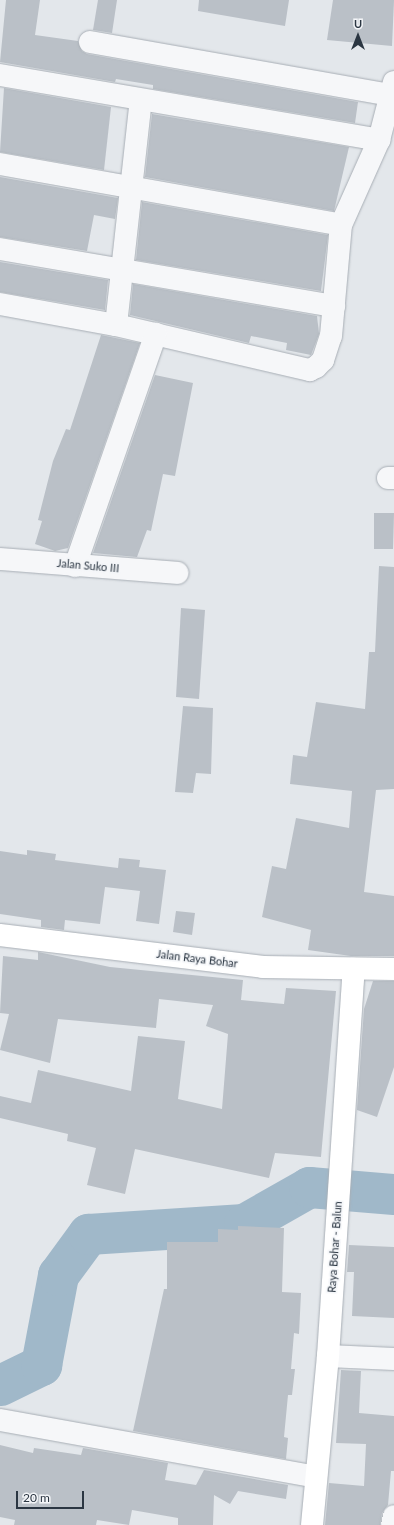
<!DOCTYPE html>
<html>
<head>
<meta charset="utf-8">
<style>
	body { margin:0 }
	#map { position:relative; width:394px; height:1525px; overflow:hidden; background:#e3e7eb; font-family:Lato,sans-serif }
	div>[style] { position:absolute }
	[style*='--x'] { left:calc(var(--x)*1px); top:calc(var(--y)*1px); width:calc(var(--w)*1px); rotate:calc(var(--a)*1deg) }
	.river>* { height:41px; margin:-20.5px; padding:0 20.5px; transform-origin:20.5px; border-radius:20.5px; background:#a0b8c9 }
	.building>* { inset:0; background:#bac0c7 }
	.roads { filter:drop-shadow(0 0 1px #a8aeb5) drop-shadow(0 0 1px #a8aeb5) }
	.street>* { height:22px; margin:-11px; padding:0 11px; transform-origin:11px; border-radius:11px; background:#f6f7f9 }
	.secondary>* { height:22px; margin:-11px; padding:0 11px; transform-origin:11px; border-radius:11px; background:#fff }
	span { translate:-50% -50%; white-space:nowrap; text-align:center; line-height:1.15; -webkit-text-stroke:3px #f3f5f8; paint-order:stroke }
	.street-label { font-size:11px; color:#2b3642 }
	.north { position:absolute; left:338px; top:16px; width:40px; height:40px; -webkit-text-stroke:3px #f3f5f8; paint-order:stroke; rotate:0deg; font-size:11px; font-weight:700; line-height:16px; text-align:center; color:#2b3642 }
	.north::after { content:''; display:block; margin:auto; width:14px; height:18px; background:#2b3642; clip-path:polygon(50% 0,100% 100%,50% 72%,0 100%) }
	.scale { position:absolute; left:16px; top:1491px; width:68px; height:18px; box-sizing:border-box; border:2px solid #2b3642; border-top:0; padding-left:5px; font-size:12px; line-height:14px; white-space:nowrap; color:#2b3642; -webkit-text-stroke:3px #f3f5f8; paint-order:stroke }
</style>
</head>
<body>
<div id="map">
	<div class="river">
		<i style="--x:0;--y:1385;--w:46;--a:-26"></i>
		<i style="--x:41;--y:1365;--w:92;--a:-79.3"></i>
		<i style="--x:58;--y:1275;--w:51;--a:-53.8"></i>
		<i style="--x:88;--y:1234;--w:156;--a:-3.7"></i>
		<i style="--x:244;--y:1224;--w:75;--a:-29.6"></i>
		<i style="--x:309;--y:1187;--w:85;--a:4.7"></i>
	</div>
	<div class="building">
		<i style="clip-path:polygon(6px 0,40px 0,35px 35px,78px 41px,82px 51px,87px 54px,358px 102px,355px 123px,153px 89px,153px 85px,116px 79px,115px 82px,0 62px)"></i>
		<i style="clip-path:polygon(98px 0,117px 0,112px 33px,93px 30px)"></i>
		<i style="clip-path:polygon(199px 0,289px 0,285px 26px,198px 11px)"></i>
		<i style="clip-path:polygon(333px 0,394px 0,392px 46px,327px 40px)"></i>
		<i style="clip-path:polygon(4px 88px,111px 107px,104px 170px,0 152px)"></i>
		<i style="clip-path:polygon(152px 114px,349px 147px,334px 211px,145px 177px)"></i>
		<i style="clip-path:polygon(0 177px,118px 198px,115px 219px,94px 215px,87px 251px,0 237px)"></i>
		<i style="clip-path:polygon(142px 202px,328px 235px,321px 291px,136px 260px)"></i>
		<i style="clip-path:polygon(0 262px,108px 280px,105px 310px,0 292px)"></i>
		<i style="clip-path:polygon(133px 284px,317px 316px,319px 334px,311px 355px,286px 350px,287px 343px,251px 336px,249px 343px,130px 315px)"></i>
		<i style="clip-path:polygon(101px 335px,140px 343px,68px 548px,55px 551px,35px 544px,42px 521px,38px 520px,53px 461px,66px 429px,70px 430px)"></i>
		<i style="clip-path:polygon(155px 375px,193px 383px,175px 476px,163px 474px,151px 531px,147px 530px,137px 557px,93px 553px)"></i>
		<i style="clip-path:polygon(374px 513px,394px 513px,393px 549px,374px 549px)"></i>
		<i style="clip-path:polygon(379px 566px,394px 567px,394px 789px,376px 790px,364px 892px,394px 896px,394px 956px,351px 956px,308px 950px,311px 930px,262px 917px,272px 866px,286px 869px,296px 818px,349px 828px,352px 791px,290px 784px,293px 755px,307px 757px,316px 702px,365px 709px,369px 652px,375px 652px)"></i>
		<i style="clip-path:polygon(181px 608px,205px 610px,199px 699px,176px 697px)"></i>
		<i style="clip-path:polygon(183px 706px,213px 708px,211px 774px,196px 773px,193px 793px,175px 792px)"></i>
		<i style="clip-path:polygon(27px 850px,56px 854px,55px 860px,118px 868px,119px 858px,140px 860px,139px 867px,166px 870px,159px 924px,136px 921px,140px 891px,105px 887px,100px 924px,65px 920px,64px 930px,41px 927px,41px 920px,0 914px,0 851px,27px 855px)"></i>
		<i style="clip-path:polygon(176px 911px,195px 913px,192px 935px,173px 932px)"></i>
		<i style="clip-path:polygon(38px 952px,110px 967px,243px 980px,241px 1000px,284px 1004px,286px 988px,336px 991px,321px 1157px,275px 1153px,269px 1178px,135px 1149px,125px 1194px,87px 1185px,96px 1148px,67px 1141px,68px 1134px,0 1118px,0 1096px,31px 1103px,38px 1070px,131px 1091px,138px 1036px,185px 1041px,178px 1099px,222px 1109px,228px 1034px,206px 1026px,213px 1005px,159px 999px,156px 1028px,58px 1019px,50px 1063px,0 1050px,9px 1014px,0 1013px,3px 956px,38px 960px)"></i>
		<i style="clip-path:polygon(373px 981px,394px 981px,394px 1067px,377px 1117px,357px 1110px,364px 1009px)"></i>
		<i style="clip-path:polygon(238px 1226px,284px 1228px,282px 1292px,301px 1293px,299px 1334px,294px 1333px,291px 1369px,295px 1369px,292px 1395px,288px 1395px,284px 1437px,288px 1438px,286px 1459px,133px 1431px,164px 1289px,167px 1289px,167px 1242px,218px 1242px,218px 1229px,238px 1230px)"></i>
		<i style="clip-path:polygon(349px 1245px,394px 1247px,394px 1318px,352px 1316px,354px 1272px,347px 1272px)"></i>
		<i style="clip-path:polygon(341px 1370px,361px 1371px,359px 1413px,394px 1416px,394px 1471px,391px 1471px,388px 1505px,382px 1513px,380px 1525px,325px 1525px,329px 1483px,364px 1486px,366px 1444px,336px 1443px)"></i>
		<i style="clip-path:polygon(0 1445px,33px 1453px,34px 1448px,81px 1455px,83px 1448px,168px 1463px,165px 1480px,196px 1485px,204px 1470px,288px 1485px,286px 1499px,238px 1491px,230px 1504px,214px 1495px,213px 1525px,178px 1525px,178px 1518px,132px 1510px,129px 1525px,97px 1520px,96px 1525px,14px 1525px,15px 1520px,0 1517px)"></i>
	</div>
	<div class="roads">
		<div class="street">
			<i style="--x:90;--y:42;--w:305;--a:10"></i>
			<i style="--x:0;--y:75;--w:385;--a:9.7"></i>
			<i style="--x:0;--y:164;--w:346;--a:10.1"></i>
			<i style="--x:0;--y:249;--w:339;--a:9.7"></i>
			<i style="--x:0;--y:304;--w:118;--a:10.3"></i>
			<i style="--x:116;--y:325;--w:199;--a:13.1"></i>
			<i style="--x:310;--y:370;--w:7;--a:-27"></i>
			<i style="--x:316;--y:367;--w:10;--a:-45"></i>
			<i style="--x:323;--y:360;--w:25;--a:-72"></i>
			<i style="--x:331;--y:336;--w:111;--a:-84.9"></i>
			<i style="--x:341;--y:225;--w:93;--a:-65.9"></i>
			<i style="--x:379;--y:140;--w:60;--a:-75.5"></i>
			<i style="--x:116;--y:325;--w:226;--a:-83.7"></i>
			<i style="--x:388;--y:478;--w:6;--a:0"></i>
			<i style="--x:0;--y:559;--w:178;--a:4.5"></i>
			<i style="--x:75;--y:566;--w:246;--a:-70.8"></i>
			<i style="--x:328;--y:1356;--w:66;--a:2.6"></i>
			<i style="--x:0;--y:1420;--w:321;--a:10.2"></i>
			<i style="--x:392;--y:1525;--w:9;--a:-77"></i>
		</div>
		<div class="secondary">
			<i style="--x:0;--y:935;--w:265;--a:6.9"></i>
			<i style="--x:263;--y:967;--w:131;--a:0.9"></i>
			<i style="--x:312;--y:1525;--w:170;--a:-84.6"></i>
			<i style="--x:328;--y:1356;--w:388;--a:-86.2"></i>
		</div>
	</div>
	<div class="street-label">
		<span style="left:88px;top:566px;rotate:5deg">Jalan Suko III</span>
		<span style="left:197px;top:959px;rotate:7deg">Jalan Raya Bohar</span>
		<span style="left:335px;top:1247px;rotate:-86deg">Raya Bohar - Balun</span>
	</div>
	<div class="north">U</div>
	<div class="scale">20 m</div>
</div>
</body>
</html>
